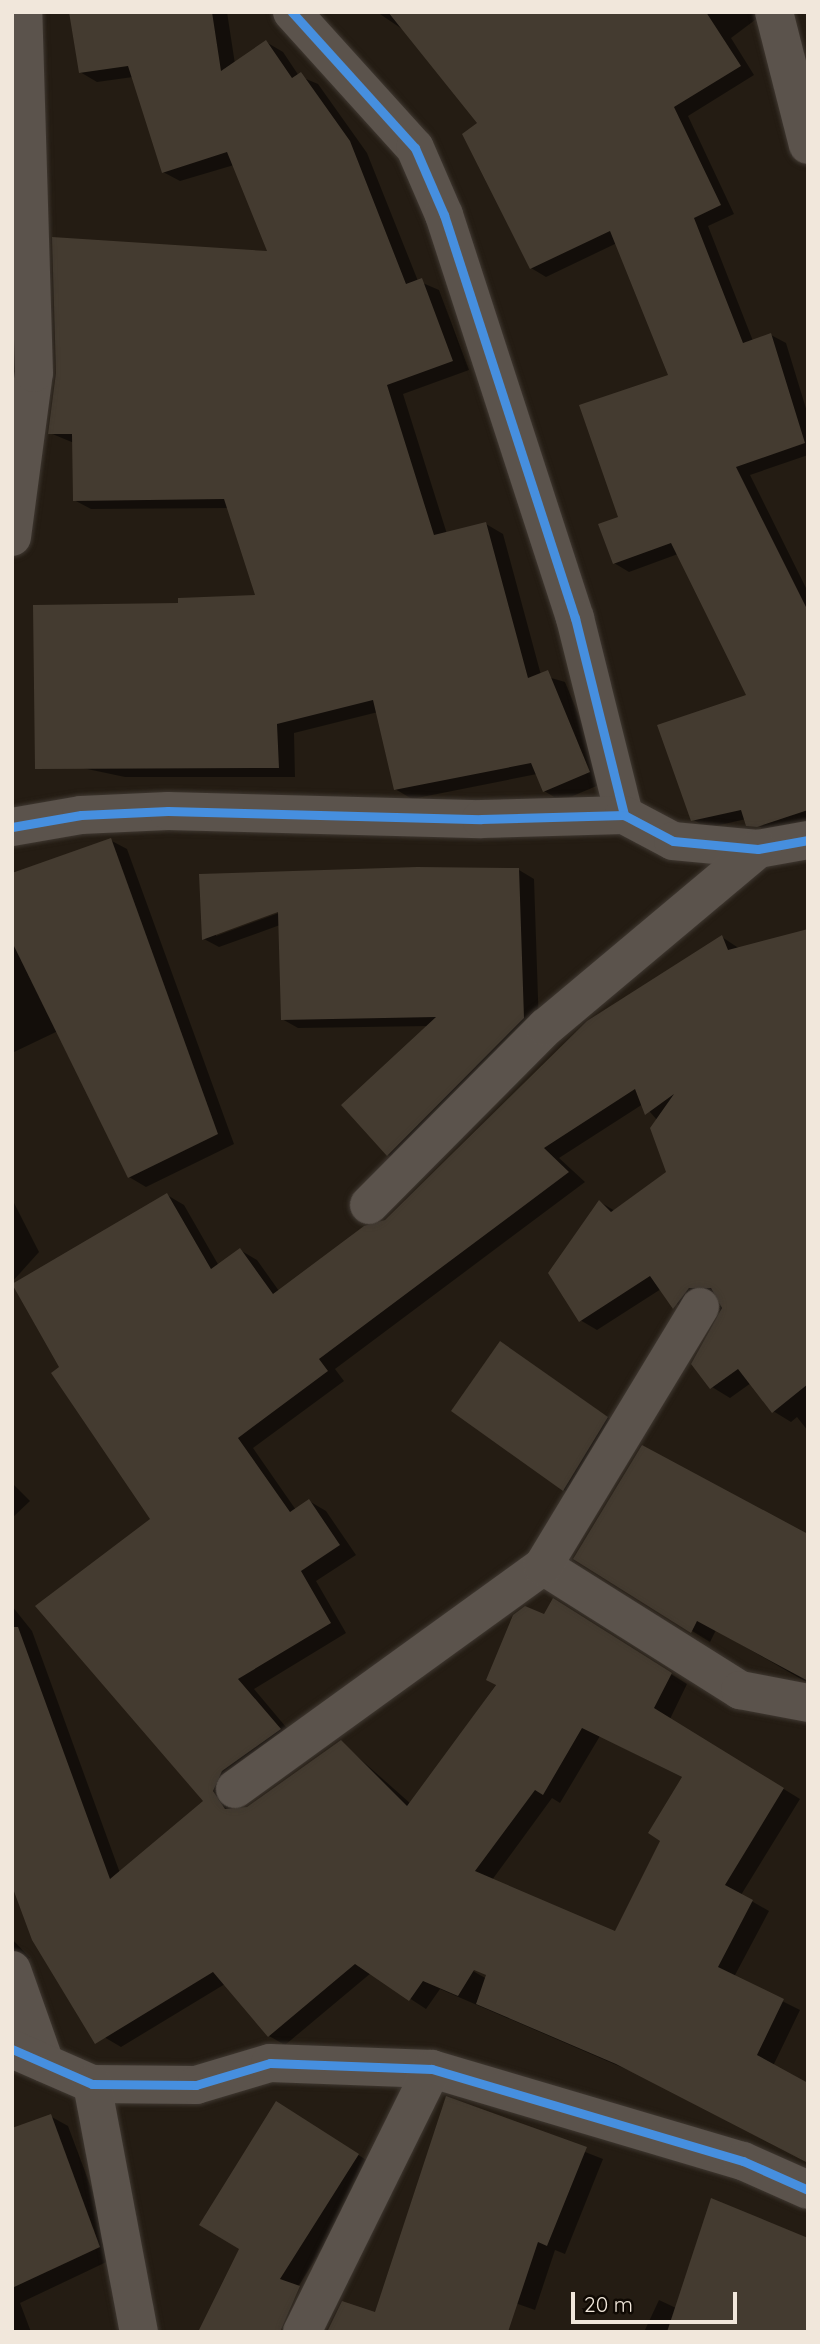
<!DOCTYPE html>
<html>
<head>
<meta charset="utf-8">
<style>
	body { margin:0 }
	#map { position:relative; width:820px; height:2344px; overflow:hidden; background:#241c13; font-family:Quicksand,sans-serif }
	div>[style] { position:absolute }
	[style*='--x'] { left:calc(var(--x)*1px); top:calc(var(--y)*1px); width:calc(var(--w)*1px); rotate:calc(var(--a)*1deg) }
	.shadow>* { inset:0; background:#0007 }
	.building>* { inset:0; background:#443b30 }
	.roads { filter:drop-shadow(0 0 2px #3f3831) drop-shadow(0 0 2px #3f3831) }
	.minor>* { height:38px; margin:-19px; padding:0 19px; transform-origin:19px; border-radius:19px; background:#5b534c }
	.cycleway>* { height:9px; margin:-4.5px; padding:0 4.5px; transform-origin:4.5px; border-radius:4.5px; background:#468fdf }
	span { translate:-50% -50%; white-space:nowrap; text-align:center; line-height:1.15; -webkit-text-stroke:6px #0f0903; paint-order:stroke }
	.frame { position:absolute; inset:0; border:14px solid #f1e7db; pointer-events:none }
	.scale { position:absolute; left:571px; top:2292px; width:166px; height:32px; box-sizing:border-box; border:4px solid #f1e7db; border-top:0; padding-left:9px; font-size:21px; line-height:24px; white-space:nowrap; color:#f1e7db; -webkit-text-stroke:5px #0f0903; paint-order:stroke }
</style>
</head>
<body>
<div id="map">
	<div class="shadow">
		<i style="clip-path:polygon(71px 12px,227px 12px,235px 64px,266px 42px,283px 52px,299px 76px,318px 84px,367px 153px,418px 281px,439px 290px,469px 370px,403px 394px,447px 534px,486px 524px,503px 534px,541px 675px,565px 682px,606px 782px,561px 801px,544px 791px,537px 774px,412px 799px,395px 789px,378px 712px,294px 733px,295px 777px,125px 777px,54px 762px,180px 605px,258px 596px,229px 508px,91px 509px,74px 500px,74px 443px,50px 433px,269px 253px,234px 165px,180px 181px,163px 172px,133px 77px,97px 82px,80px 72px)"></i>
		<i style="clip-path:polygon(377px 12px,756px 12px,759px 17px,731px 38px,754px 75px,688px 116px,734px 214px,708px 226px,753px 341px,771px 335px,786px 343px,808px 415px,808px 455px,750px 475px,808px 592px,808px 823px,773px 834px,746px 819px,707px 828px,692px 819px,749px 696px,678px 554px,629px 572px,614px 563px,620px 518px,670px 376px,617px 243px,546px 277px,531px 268px,479px 123px,405px 31px)"></i>
		<i style="clip-path:polygon(12px 239px,25px 247px,12px 441px)"></i>
		<i style="clip-path:polygon(110px 840px,127px 849px,234px 1144px,146px 1187px,129px 1177px,58px 1031px,12px 1053px,12px 875px)"></i>
		<i style="clip-path:polygon(evenodd,519px 870px,534px 879px,539px 1027px,403px 1163px,388px 1155px,430px 1026px,298px 1028px,282px 1019px,280px 925px,219px 947px,204px 939px,201px 875px,519px 870px,286px 907px,287px 910px,216px 936px,216px 933px,286px 907px)"></i>
		<i style="clip-path:polygon(evenodd,722px 937px,740px 949px,808px 1244px,808px 1431px,797px 1417px,791px 1422px,773px 1411px,751px 1383px,730px 1398px,712px 1387px,721px 1297px,709px 1297px,692px 1318px,661px 1289px,597px 1330px,580px 1320px,600px 1202px,615px 1211px,668px 1173px,657px 1120px,643px 1104px,559px 1158px,585px 1182px,335px 1369px,344px 1381px,253px 1448px,296px 1510px,309px 1501px,326px 1511px,356px 1555px,316px 1581px,346px 1633px,254px 1689px,296px 1739px,229px 1801px,233px 1810px,248px 1809px,341px 1742px,411px 1804px,545px 1616px,570px 1610px,687px 1684px,670px 1719px,800px 1799px,741px 1895px,769px 1911px,734px 1977px,800px 2010px,773px 2066px,635px 2073px,440px 1989px,426px 2009px,371px 1973px,285px 2045px,269px 2036px,225px 1984px,121px 2047px,104px 2037px,12px 1857px,12px 1606px,32px 1631px,120px 1873px,206px 1801px,152px 1519px,62px 1368px,167px 1195px,184px 1205px,219px 1266px,240px 1250px,257px 1260px,279px 1291px,385px 1222px,722px 937px,600px 1736px,684px 1778px,663px 1840px,616px 1933px,492px 1880px,552px 1798px,560px 1803px,600px 1736px,722px 937px,468px 1964px,487px 1975px,487px 1979px,466px 1967px,468px 1964px)"></i>
		<i style="clip-path:polygon(12px 1199px,39px 1252px,12px 1282px)"></i>
		<i style="clip-path:polygon(501px 1343px,622px 1427px,579px 1498px,564px 1490px)"></i>
		<i style="clip-path:polygon(12px 1483px,30px 1501px,12px 1518px)"></i>
		<i style="clip-path:polygon(808px 1536px,808px 1683px,716px 1630px,710px 1642px,576px 1559px)"></i>
		<i style="clip-path:polygon(12px 1939px,30px 1958px,12px 1965px)"></i>
		<i style="clip-path:polygon(447px 2098px,603px 2159px,565px 2254px,555px 2250px,535px 2310px,473px 2288px,376px 2314px)"></i>
		<i style="clip-path:polygon(293px 2113px,374px 2165px,298px 2287px,279px 2332px,241px 2249px)"></i>
		<i style="clip-path:polygon(50px 2116px,68px 2126px,117px 2257px,20px 2303px,31px 2332px,12px 2332px,12px 2130px)"></i>
		<i style="clip-path:polygon(659px 2300px,676px 2308px,808px 2332px,644px 2332px)"></i>
	</div>
	<div class="building">
		<i style="clip-path:polygon(69px 12px,212px 12px,221px 71px,266px 40px,292px 78px,301px 72px,350px 141px,406px 284px,422px 278px,453px 361px,387px 385px,434px 535px,486px 522px,528px 678px,548px 670px,590px 772px,543px 792px,531px 763px,394px 790px,373px 700px,277px 724px,279px 768px,35px 769px,33px 605px,178px 603px,178px 598px,255px 595px,224px 499px,73px 501px,72px 434px,48px 434px,56px 373px,52px 237px,267px 251px,227px 152px,162px 173px,128px 66px,79px 73px)"></i>
		<i style="clip-path:polygon(388px 12px,706px 12px,741px 66px,674px 107px,721px 205px,694px 218px,743px 343px,771px 333px,805px 443px,736px 467px,808px 611px,808px 810px,757px 827px,746px 826px,741px 810px,691px 821px,657px 725px,746px 695px,671px 543px,613px 564px,598px 524px,618px 517px,579px 405px,668px 375px,610px 231px,530px 269px,462px 134px,477px 123px)"></i>
		<i style="clip-path:polygon(111px 838px,218px 1134px,128px 1178px,12px 942px,12px 873px)"></i>
		<i style="clip-path:polygon(417px 867px,519px 868px,524px 1018px,387px 1156px,341px 1105px,436px 1017px,281px 1020px,278px 912px,202px 940px,199px 874px)"></i>
		<i style="clip-path:polygon(evenodd,808px 929px,808px 1384px,772px 1413px,738px 1369px,710px 1389px,691px 1364px,722px 1308px,711px 1288px,689px 1288px,673px 1309px,650px 1276px,579px 1322px,548px 1273px,599px 1200px,611px 1212px,666px 1172px,650px 1128px,674px 1094px,645px 1115px,635px 1089px,544px 1148px,569px 1172px,319px 1359px,328px 1371px,238px 1438px,290px 1512px,309px 1499px,340px 1545px,301px 1571px,331px 1623px,238px 1679px,281px 1729px,222px 1771px,213px 1791px,225px 1809px,247px 1807px,341px 1740px,407px 1806px,496px 1685px,486px 1680px,513px 1615px,525px 1606px,544px 1614px,553px 1598px,672px 1673px,654px 1708px,784px 1788px,725px 1885px,753px 1900px,718px 1967px,784px 1999px,757px 2055px,808px 2083px,808px 2163px,616px 2064px,476px 2004px,486px 1975px,474px 1970px,458px 1996px,423px 1981px,409px 2001px,355px 1964px,268px 2037px,213px 1972px,95px 2044px,32px 1940px,12px 1886px,12px 1627px,18px 1627px,110px 1879px,203px 1801px,35px 1606px,150px 1519px,51px 1373px,59px 1367px,12px 1284px,167px 1193px,211px 1269px,240px 1248px,273px 1294px,364px 1226px,385px 1220px,587px 1021px,722px 935px,728px 950px,808px 929px,582px 1728px,682px 1777px,648px 1833px,660px 1841px,615px 1931px,475px 1871px,535px 1790px,543px 1795px,582px 1728px)"></i>
		<i style="clip-path:polygon(500px 1341px,608px 1417px,563px 1491px,451px 1411px)"></i>
		<i style="clip-path:polygon(642px 1445px,808px 1534px,808px 1681px,697px 1621px,691px 1633px,573px 1559px)"></i>
		<i style="clip-path:polygon(446px 2096px,587px 2147px,547px 2246px,538px 2242px,508px 2332px,327px 2332px,342px 2301px,375px 2312px)"></i>
		<i style="clip-path:polygon(276px 2101px,359px 2154px,280px 2279px,300px 2286px,280px 2332px,198px 2332px,239px 2249px,199px 2225px)"></i>
		<i style="clip-path:polygon(51px 2114px,100px 2247px,12px 2288px,12px 2128px)"></i>
		<i style="clip-path:polygon(711px 2198px,808px 2238px,808px 2332px,667px 2332px)"></i>
	</div>
	<div class="roads">
		<div class="minor">
			<i style="--x:292;--y:12;--w:183;--a:47.9"></i>
			<i style="--x:415;--y:148;--w:73;--a:66.6"></i>
			<i style="--x:444;--y:215;--w:424;--a:72"></i>
			<i style="--x:575;--y:618;--w:203;--a:76"></i>
			<i style="--x:774;--y:12;--w:137;--a:75.7"></i>
			<i style="--x:12;--y:537;--w:165;--a:-82.4"></i>
			<i style="--x:34;--y:373;--w:361;--a:-91.7"></i>
			<i style="--x:12;--y:827;--w:70;--a:-9.9"></i>
			<i style="--x:81;--y:815;--w:87;--a:-2.6"></i>
			<i style="--x:168;--y:811;--w:313;--a:1.5"></i>
			<i style="--x:481;--y:819;--w:143;--a:-1.6"></i>
			<i style="--x:624;--y:815;--w:55;--a:28"></i>
			<i style="--x:673;--y:841;--w:85;--a:5.4"></i>
			<i style="--x:758;--y:849;--w:51;--a:-10.2"></i>
			<i style="--x:369;--y:1205;--w:251;--a:-45.2"></i>
			<i style="--x:546;--y:1027;--w:277;--a:-40"></i>
			<i style="--x:543;--y:1566;--w:233;--a:32.2"></i>
			<i style="--x:740;--y:1690;--w:69;--a:10.8"></i>
			<i style="--x:235;--y:1789;--w:380;--a:-35.9"></i>
			<i style="--x:543;--y:1566;--w:303;--a:-58.8"></i>
			<i style="--x:12;--y:1970;--w:99;--a:70.5"></i>
			<i style="--x:12;--y:2049;--w:87;--a:23.6"></i>
			<i style="--x:92;--y:2084;--w:104;--a:0.6"></i>
			<i style="--x:196;--y:2085;--w:77;--a:-16.6"></i>
			<i style="--x:270;--y:2063;--w:162;--a:2.1"></i>
			<i style="--x:432;--y:2069;--w:324;--a:16.5"></i>
			<i style="--x:743;--y:2161;--w:71;--a:24"></i>
			<i style="--x:92;--y:2084;--w:252;--a:79.3"></i>
			<i style="--x:302;--y:2332;--w:293;--a:-63.7"></i>
		</div>
	</div>
	<div class="cycleway">
		<i style="--x:292;--y:12;--w:183;--a:47.9"></i>
		<i style="--x:415;--y:148;--w:73;--a:66.6"></i>
		<i style="--x:444;--y:215;--w:424;--a:72"></i>
		<i style="--x:575;--y:618;--w:203;--a:76"></i>
		<i style="--x:12;--y:827;--w:70;--a:-9.9"></i>
		<i style="--x:81;--y:815;--w:87;--a:-2.6"></i>
		<i style="--x:168;--y:811;--w:313;--a:1.5"></i>
		<i style="--x:481;--y:819;--w:143;--a:-1.6"></i>
		<i style="--x:624;--y:815;--w:55;--a:28"></i>
		<i style="--x:673;--y:841;--w:85;--a:5.4"></i>
		<i style="--x:758;--y:849;--w:51;--a:-10.2"></i>
		<i style="--x:12;--y:2049;--w:87;--a:23.6"></i>
		<i style="--x:92;--y:2084;--w:104;--a:0.6"></i>
		<i style="--x:196;--y:2085;--w:77;--a:-16.6"></i>
		<i style="--x:270;--y:2063;--w:162;--a:2.1"></i>
		<i style="--x:432;--y:2069;--w:324;--a:16.5"></i>
		<i style="--x:743;--y:2161;--w:71;--a:24"></i>
	</div>
	<div class="frame"></div>
	<div class="scale">20 m</div>
</div>
</body>
</html>
